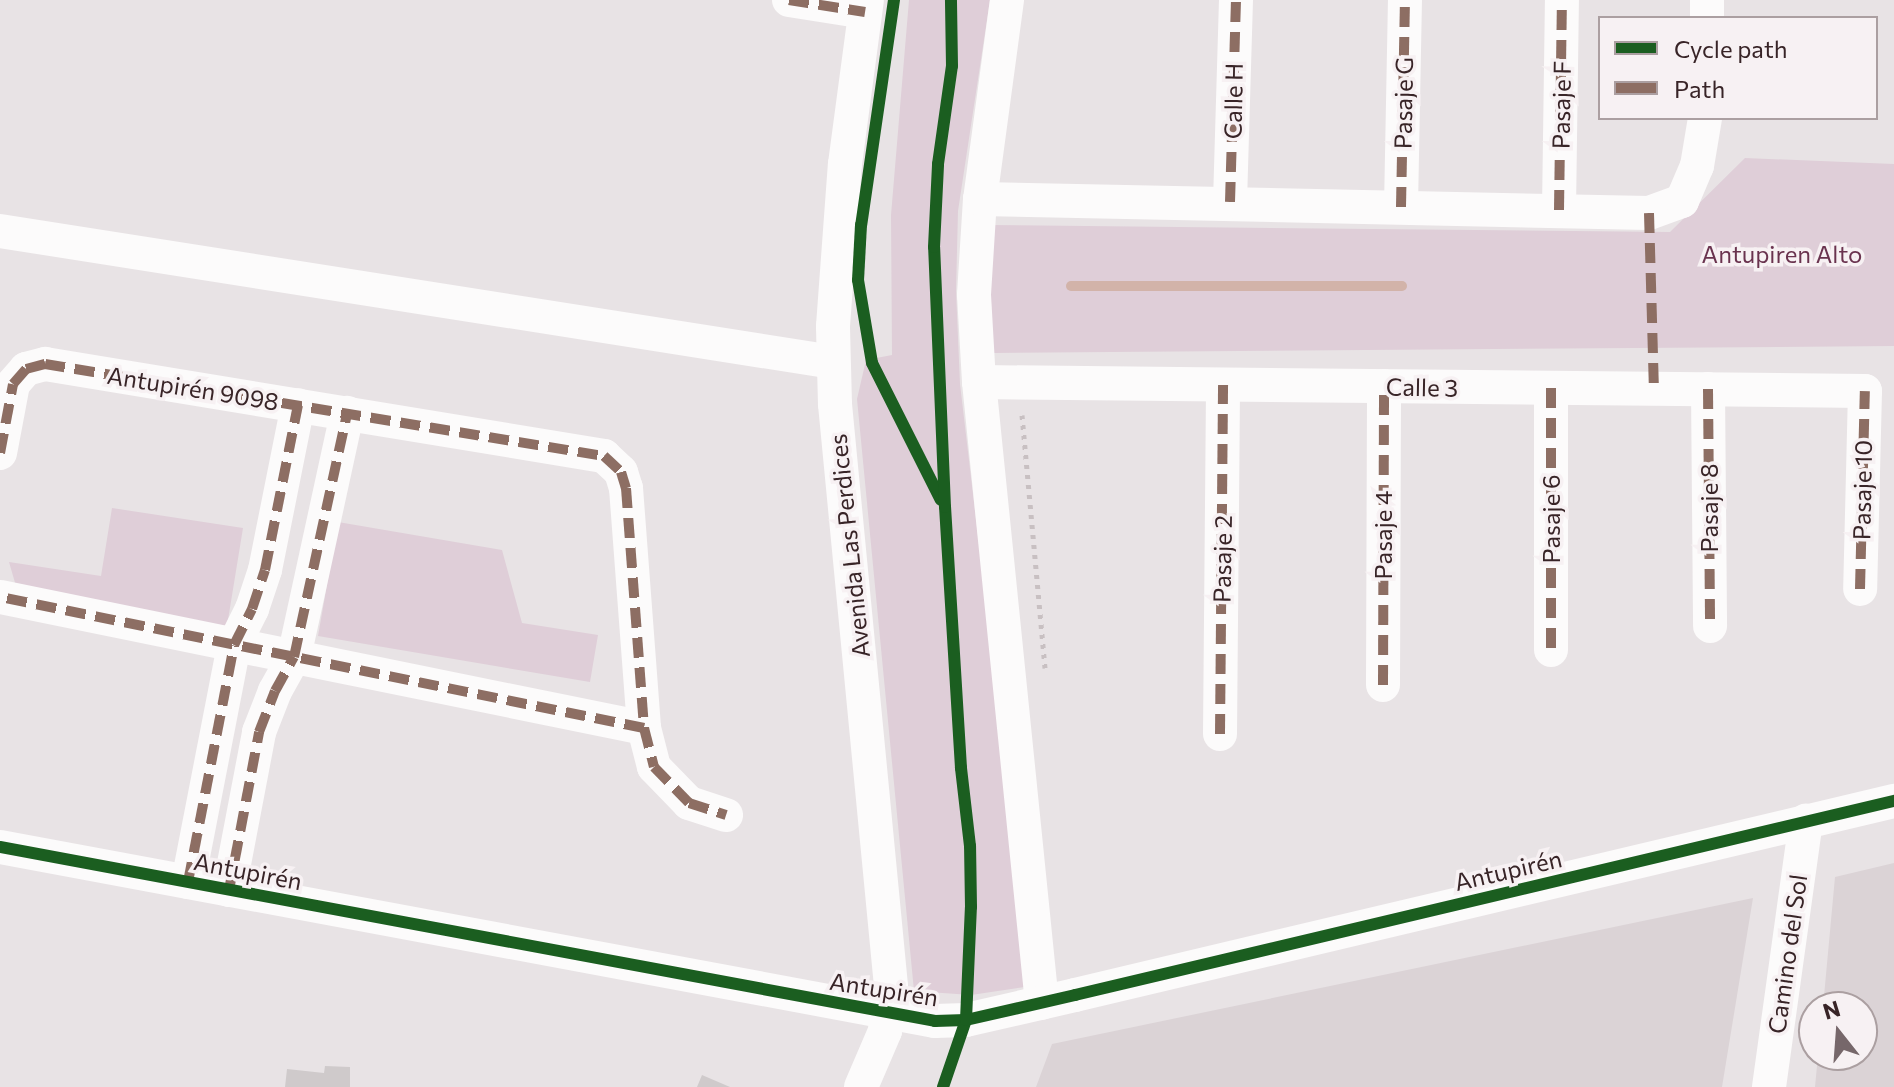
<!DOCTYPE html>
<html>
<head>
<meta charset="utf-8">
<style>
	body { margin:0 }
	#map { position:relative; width:1894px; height:1087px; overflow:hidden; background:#e8e3e5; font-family:Commissioner,sans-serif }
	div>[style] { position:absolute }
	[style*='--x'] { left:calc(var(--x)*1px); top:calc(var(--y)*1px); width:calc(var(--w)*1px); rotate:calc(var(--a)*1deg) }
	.built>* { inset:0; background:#dbd3d6 }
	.green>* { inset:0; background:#dfced8 }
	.stream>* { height:10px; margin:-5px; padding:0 5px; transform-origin:5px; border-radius:5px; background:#d2b3a9 }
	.building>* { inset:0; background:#cfcacb }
	.path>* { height:5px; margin-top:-2.5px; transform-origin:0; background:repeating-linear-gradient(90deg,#c8c0c2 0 4px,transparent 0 10px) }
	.minor>* { height:34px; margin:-17px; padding:0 17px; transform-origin:17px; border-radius:17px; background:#fcfbfb }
	.quiet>* { height:10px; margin-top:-5px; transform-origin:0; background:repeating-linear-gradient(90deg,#8d6e63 0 20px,transparent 0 30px) }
	.cycleway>* { height:12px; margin:-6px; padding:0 6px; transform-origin:6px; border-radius:6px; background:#1b5e20 }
	span { translate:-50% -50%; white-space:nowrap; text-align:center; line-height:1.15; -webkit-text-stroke:7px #f7f1f3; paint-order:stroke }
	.street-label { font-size:24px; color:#382427 }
	.park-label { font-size:24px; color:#6a334f }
	.legend { position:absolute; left:1598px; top:16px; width:280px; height:104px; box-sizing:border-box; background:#f7f1f3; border:2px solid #ab9fa1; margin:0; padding:10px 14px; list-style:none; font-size:24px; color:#382427 }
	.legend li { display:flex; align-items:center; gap:16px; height:40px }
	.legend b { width:40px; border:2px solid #ab9fa1 }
	.north { position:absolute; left:1798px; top:991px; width:80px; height:80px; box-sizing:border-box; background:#f7f1f3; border:2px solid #ab9fa1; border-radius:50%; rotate:343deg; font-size:22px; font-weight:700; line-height:32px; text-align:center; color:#382427 }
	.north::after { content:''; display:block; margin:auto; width:28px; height:36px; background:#76676a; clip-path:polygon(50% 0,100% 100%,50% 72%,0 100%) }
</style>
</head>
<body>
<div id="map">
	<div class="built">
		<i style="clip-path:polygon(1894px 863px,1894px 1087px,1815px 1087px,1818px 1055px,1862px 1055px,1862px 1007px,1823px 1007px,1835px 877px)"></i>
		<i style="clip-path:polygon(1753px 898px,1722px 1087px,1036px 1087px,1052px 1044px)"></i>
	</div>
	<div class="green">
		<i style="clip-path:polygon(909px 0,990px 0,958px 211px,956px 291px,960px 384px,1031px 986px,971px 995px,914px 991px,857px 399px,866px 360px,892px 355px,891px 215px)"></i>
		<i style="clip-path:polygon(1745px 158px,1894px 164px,1894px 346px,993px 353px,988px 225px,1670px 232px)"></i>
		<i style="clip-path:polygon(112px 508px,243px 528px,227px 626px,18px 593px,9px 562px,101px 576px)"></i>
		<i style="clip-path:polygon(338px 522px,502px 550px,522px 623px,598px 635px,590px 682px,318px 636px)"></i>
	</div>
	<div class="stream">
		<i style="--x:1071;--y:286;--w:331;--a:0"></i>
	</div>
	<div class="building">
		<i style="clip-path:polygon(325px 1066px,350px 1067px,350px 1087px,285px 1087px,287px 1069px,324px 1073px)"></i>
		<i style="clip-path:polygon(702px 1075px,730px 1087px,697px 1087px)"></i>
	</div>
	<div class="path">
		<i style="--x:1022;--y:415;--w:254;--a:84.8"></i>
	</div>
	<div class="minor">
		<i style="--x:789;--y:0;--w:77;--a:9"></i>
		<i style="--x:1007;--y:0;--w:201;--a:97.7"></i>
		<i style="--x:980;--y:199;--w:96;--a:93.6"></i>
		<i style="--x:974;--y:295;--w:87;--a:86.7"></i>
		<i style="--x:979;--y:382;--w:624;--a:84.21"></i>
		<i style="--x:1707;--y:18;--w:18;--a:-90"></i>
		<i style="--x:980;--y:199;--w:669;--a:1.2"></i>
		<i style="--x:1649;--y:213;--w:35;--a:-20"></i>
		<i style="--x:1682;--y:201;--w:38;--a:-67"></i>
		<i style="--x:1697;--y:166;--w:49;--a:-80.5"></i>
		<i style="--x:1230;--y:202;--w:202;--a:-88.3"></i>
		<i style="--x:1401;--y:207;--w:207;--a:-88.9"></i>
		<i style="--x:1559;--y:210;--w:210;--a:-89.2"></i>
		<i style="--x:0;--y:231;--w:843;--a:8.94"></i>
		<i style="--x:979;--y:382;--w:886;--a:0.58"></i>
		<i style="--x:1865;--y:391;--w:198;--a:91.4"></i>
		<i style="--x:1551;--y:388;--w:262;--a:90"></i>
		<i style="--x:1708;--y:389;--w:237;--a:89.5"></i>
		<i style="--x:0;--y:453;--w:70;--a:-79.3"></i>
		<i style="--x:13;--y:384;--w:20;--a:-49"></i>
		<i style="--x:26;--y:369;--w:20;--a:-15"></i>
		<i style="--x:45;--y:364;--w:567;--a:9.35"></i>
		<i style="--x:604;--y:456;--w:23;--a:43"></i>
		<i style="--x:621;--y:472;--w:17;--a:73"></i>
		<i style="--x:626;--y:488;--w:241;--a:85.7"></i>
		<i style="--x:644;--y:728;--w:657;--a:-168.5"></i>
		<i style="--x:1383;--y:685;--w:299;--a:-89.8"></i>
		<i style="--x:644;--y:728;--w:40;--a:75.6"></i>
		<i style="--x:654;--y:767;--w:50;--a:45.8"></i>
		<i style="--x:689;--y:803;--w:39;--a:18"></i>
		<i style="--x:1220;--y:734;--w:349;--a:-89.5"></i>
		<i style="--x:0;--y:847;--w:951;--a:10.54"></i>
		<i style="--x:935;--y:1021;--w:31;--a:-2"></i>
		<i style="--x:966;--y:1020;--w:112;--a:-12.9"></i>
		<i style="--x:1075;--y:995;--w:842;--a:-13.33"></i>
		<i style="--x:188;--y:882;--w:241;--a:-79"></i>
		<i style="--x:234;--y:645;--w:40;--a:-63.4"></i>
		<i style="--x:252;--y:609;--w:41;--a:-71.6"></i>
		<i style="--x:265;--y:570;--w:168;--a:-78.7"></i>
		<i style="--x:229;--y:890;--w:161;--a:-79.2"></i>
		<i style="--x:259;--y:732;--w:44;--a:-68.7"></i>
		<i style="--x:275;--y:691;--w:39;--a:-61"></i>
		<i style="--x:294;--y:657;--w:250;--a:-77.7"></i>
		<i style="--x:861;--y:1087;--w:61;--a:-66.8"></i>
		<i style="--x:885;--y:1031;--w:45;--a:-82.4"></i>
		<i style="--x:891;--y:986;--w:585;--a:-95.5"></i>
		<i style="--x:835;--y:404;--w:78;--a:-91.5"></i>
		<i style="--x:833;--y:326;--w:162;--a:-85.8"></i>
		<i style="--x:845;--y:164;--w:165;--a:-82.4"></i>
		<i style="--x:1769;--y:1087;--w:269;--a:-82.1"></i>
	</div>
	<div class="quiet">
		<i style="--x:789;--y:0;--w:77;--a:9"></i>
		<i style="--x:1230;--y:202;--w:202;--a:-88.3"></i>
		<i style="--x:1401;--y:207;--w:207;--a:-88.9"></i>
		<i style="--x:1559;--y:210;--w:210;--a:-89.2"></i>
		<i style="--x:1649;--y:213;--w:176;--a:88.4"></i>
		<i style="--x:1551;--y:388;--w:262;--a:90"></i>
		<i style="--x:1708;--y:389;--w:237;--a:89.5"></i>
		<i style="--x:0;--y:453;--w:70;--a:-79.3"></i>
		<i style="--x:13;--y:384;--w:20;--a:-49"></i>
		<i style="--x:26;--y:369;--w:20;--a:-15"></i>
		<i style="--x:45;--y:364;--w:567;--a:9.35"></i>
		<i style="--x:604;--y:456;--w:23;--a:43"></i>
		<i style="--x:621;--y:472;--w:17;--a:73"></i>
		<i style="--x:626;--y:488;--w:241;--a:85.7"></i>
		<i style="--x:644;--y:728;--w:657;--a:-168.5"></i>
		<i style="--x:1860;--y:589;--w:198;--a:-88.6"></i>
		<i style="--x:1383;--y:685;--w:299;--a:-89.8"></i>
		<i style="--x:644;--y:728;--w:40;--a:75.6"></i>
		<i style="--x:654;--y:767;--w:50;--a:45.8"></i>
		<i style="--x:689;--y:803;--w:39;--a:18"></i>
		<i style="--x:1220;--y:734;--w:349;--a:-89.5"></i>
		<i style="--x:188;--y:882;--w:241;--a:-79"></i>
		<i style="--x:234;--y:645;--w:40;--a:-63.4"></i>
		<i style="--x:252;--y:609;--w:41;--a:-71.6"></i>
		<i style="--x:265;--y:570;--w:168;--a:-78.7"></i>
		<i style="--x:229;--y:890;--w:161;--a:-79.2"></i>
		<i style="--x:259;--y:732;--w:44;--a:-68.7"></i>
		<i style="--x:275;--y:691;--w:39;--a:-61"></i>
		<i style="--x:294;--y:657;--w:250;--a:-77.7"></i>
	</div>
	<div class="cycleway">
		<i style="--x:894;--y:0;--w:227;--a:98.3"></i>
		<i style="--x:861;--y:225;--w:55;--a:93.1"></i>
		<i style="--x:858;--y:280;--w:84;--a:80.4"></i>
		<i style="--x:872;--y:363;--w:153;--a:63.3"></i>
		<i style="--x:0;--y:847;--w:951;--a:10.54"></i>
		<i style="--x:935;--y:1021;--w:31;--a:-2"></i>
		<i style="--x:966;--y:1020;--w:112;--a:-12.9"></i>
		<i style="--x:1075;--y:995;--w:842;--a:-13.33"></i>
		<i style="--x:943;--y:1087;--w:71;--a:-71.1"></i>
		<i style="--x:966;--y:1020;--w:113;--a:-87.5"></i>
		<i style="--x:971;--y:907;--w:61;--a:-90.9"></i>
		<i style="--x:970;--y:846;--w:79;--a:-96.6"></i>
		<i style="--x:961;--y:768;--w:261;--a:-93.5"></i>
		<i style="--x:945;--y:507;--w:260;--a:-92.4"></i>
		<i style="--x:934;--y:247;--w:83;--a:-87.2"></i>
		<i style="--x:938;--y:164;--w:99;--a:-81.9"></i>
		<i style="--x:952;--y:66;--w:66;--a:-90.9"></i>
	</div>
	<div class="street-label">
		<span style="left:1233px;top:101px;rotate:-89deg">Calle H</span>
		<span style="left:1403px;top:103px;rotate:-89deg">Pasaje G</span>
		<span style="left:1561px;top:105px;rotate:-89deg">Pasaje F</span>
		<span style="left:1422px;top:387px;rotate:1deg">Calle 3</span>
		<span style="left:193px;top:388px;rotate:9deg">Antupirén 9098</span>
		<span style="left:1862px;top:490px;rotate:-89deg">Pasaje 10</span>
		<span style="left:1709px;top:508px;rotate:-90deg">Pasaje 8</span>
		<span style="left:1551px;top:519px;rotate:-90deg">Pasaje 6</span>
		<span style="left:1383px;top:535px;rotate:-90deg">Pasaje 4</span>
		<span style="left:849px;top:546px;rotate:-96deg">Avenida Las Perdices</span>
		<span style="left:1222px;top:559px;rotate:-89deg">Pasaje 2</span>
		<span style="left:1508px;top:870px;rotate:-13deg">Antupirén</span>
		<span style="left:248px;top:871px;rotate:11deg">Antupirén</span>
		<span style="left:1787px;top:954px;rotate:-82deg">Camino del Sol</span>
		<span style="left:884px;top:989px;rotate:9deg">Antupirén</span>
	</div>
	<div class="park-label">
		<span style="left:1782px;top:254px">Antupiren Alto</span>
	</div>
	<ul class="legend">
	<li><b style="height:10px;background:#1b5e20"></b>Cycle path</li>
	<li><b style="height:10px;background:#8d6e63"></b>Path</li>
	</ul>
	<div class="north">N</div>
</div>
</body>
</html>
